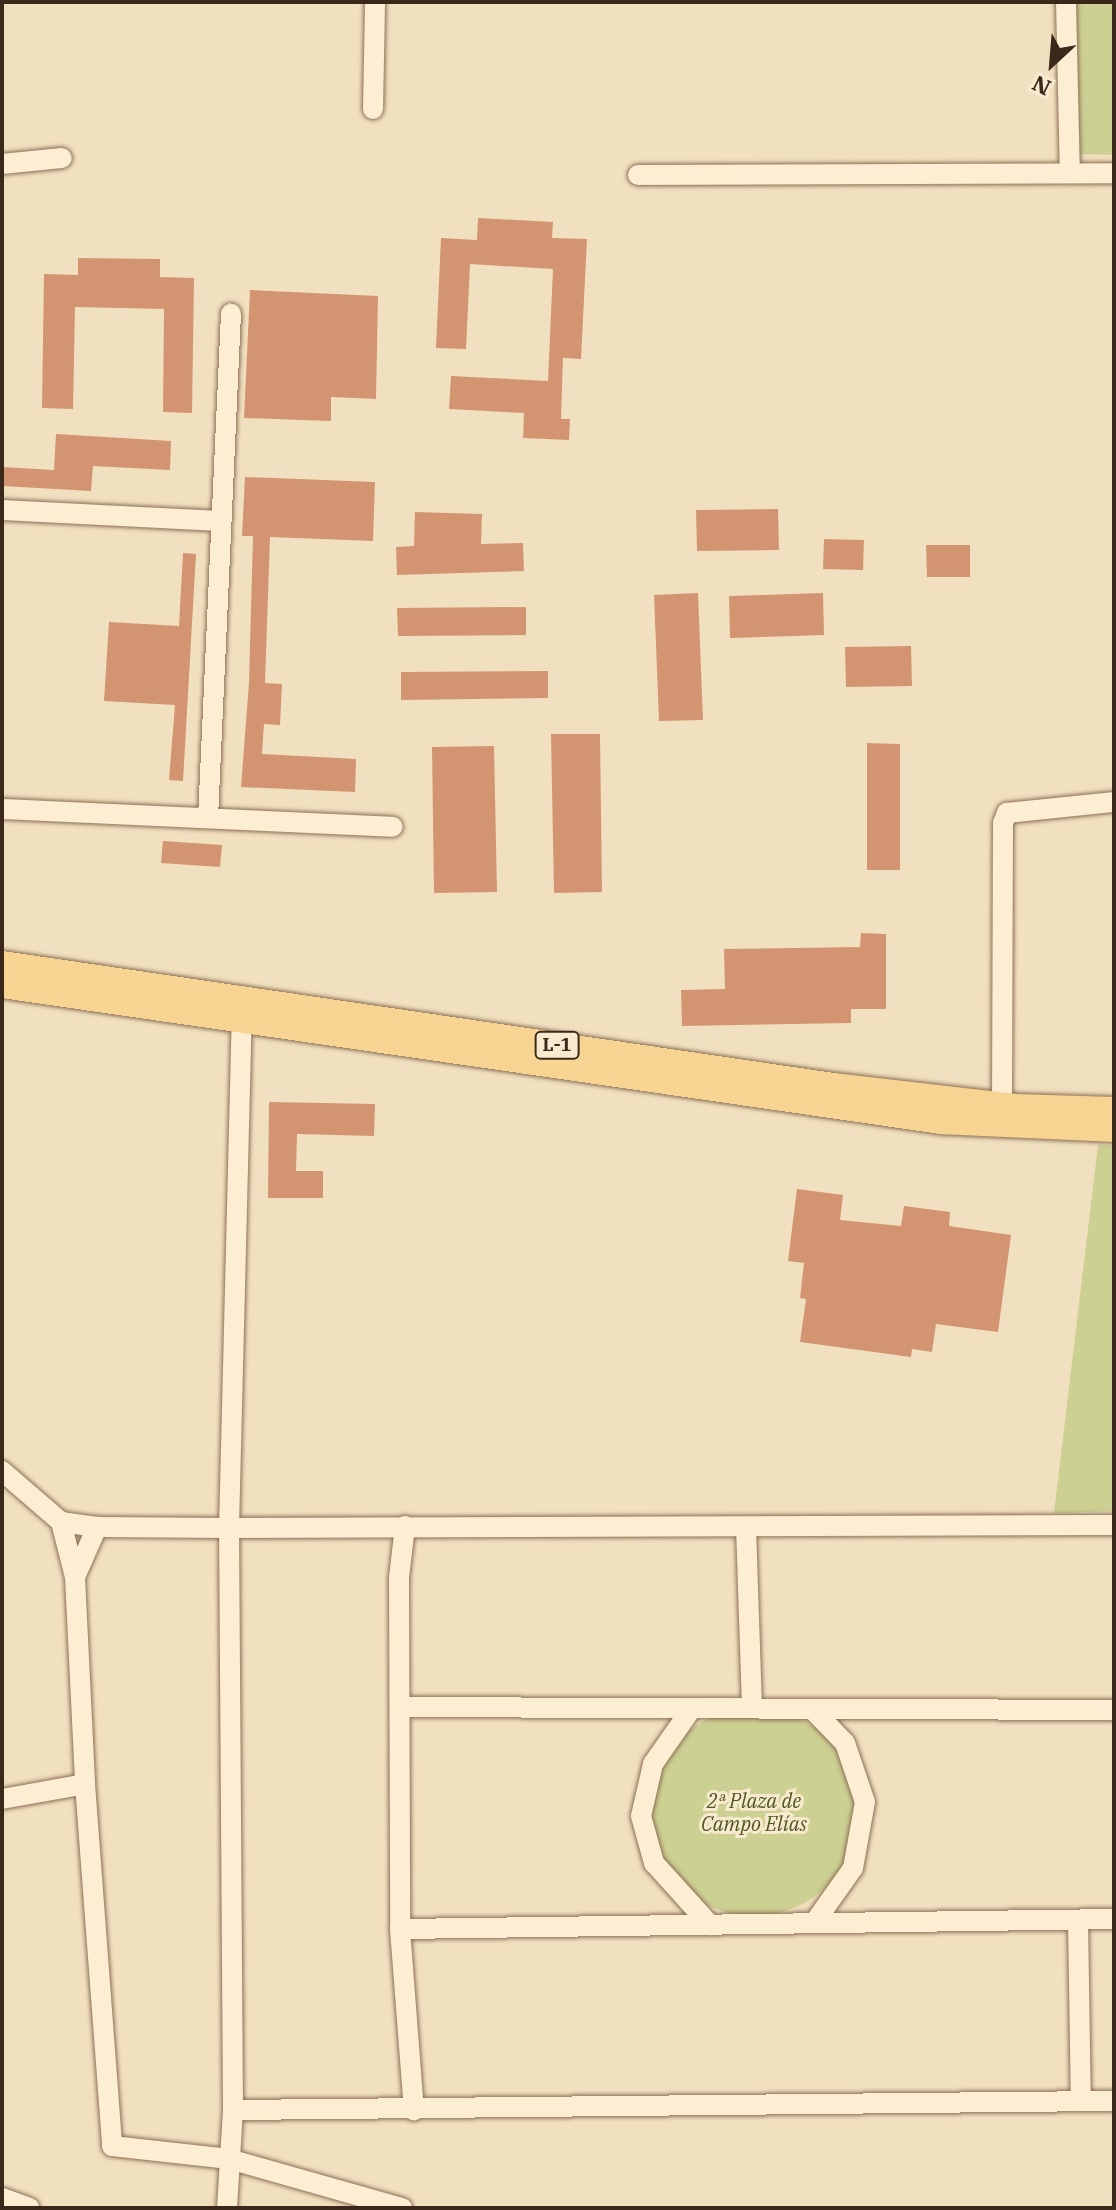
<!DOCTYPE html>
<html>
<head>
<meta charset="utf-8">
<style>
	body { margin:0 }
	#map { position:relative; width:1116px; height:2210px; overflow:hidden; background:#f1e0bf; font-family:"IBM Plex Serif",serif }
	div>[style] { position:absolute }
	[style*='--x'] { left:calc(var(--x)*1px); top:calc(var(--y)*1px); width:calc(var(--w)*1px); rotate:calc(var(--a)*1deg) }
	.green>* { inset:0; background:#ccd092 }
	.round { border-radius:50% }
	.building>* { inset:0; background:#d39571 }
	.roads { filter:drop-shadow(0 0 2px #8c7056) drop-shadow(0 0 2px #8c7056) }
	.minor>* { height:20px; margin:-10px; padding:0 10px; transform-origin:10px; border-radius:10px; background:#fcedd3 }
	.major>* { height:26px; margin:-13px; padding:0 13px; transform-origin:13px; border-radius:13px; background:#f8d493 }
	span { translate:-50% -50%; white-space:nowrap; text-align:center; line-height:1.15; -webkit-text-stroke:6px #f8eacf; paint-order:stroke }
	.shield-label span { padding:2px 6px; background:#f8eacf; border:2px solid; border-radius:6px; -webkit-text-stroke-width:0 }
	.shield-label { font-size:18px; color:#3a291b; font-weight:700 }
	.park-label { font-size:20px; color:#4c5820; font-style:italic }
	.frame { position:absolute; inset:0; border:4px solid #3a291b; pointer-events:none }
	.north { position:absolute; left:1012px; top:24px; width:80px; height:80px; -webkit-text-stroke:6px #f8eacf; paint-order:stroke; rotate:206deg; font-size:22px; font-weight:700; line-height:32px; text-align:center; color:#3a291b }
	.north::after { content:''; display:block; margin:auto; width:28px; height:36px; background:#3a291b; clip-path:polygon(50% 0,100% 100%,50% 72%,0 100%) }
</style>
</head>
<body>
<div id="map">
	<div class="green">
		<i style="clip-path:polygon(1076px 2px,1114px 2px,1114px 155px,1076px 154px)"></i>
		<i style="clip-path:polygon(1098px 1145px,1114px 1145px,1114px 1511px,1054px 1513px)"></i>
		<i class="round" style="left:650px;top:1708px;width:208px;height:208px"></i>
	</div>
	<div class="building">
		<i style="clip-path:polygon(478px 218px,553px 222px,552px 238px,587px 239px,581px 359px,563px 358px,561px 419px,570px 419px,569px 440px,523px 438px,524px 413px,449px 409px,451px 376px,548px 381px,553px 269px,470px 264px,466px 349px,436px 348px,441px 238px,477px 240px)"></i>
		<i style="clip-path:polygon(78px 258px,160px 259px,160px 277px,194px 278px,192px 413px,163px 412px,164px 309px,75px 307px,73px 409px,42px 408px,44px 274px,78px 275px)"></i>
		<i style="clip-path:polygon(250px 290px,378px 296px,376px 399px,331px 397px,331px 421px,244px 418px)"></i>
		<i style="clip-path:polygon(56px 434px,171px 441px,170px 470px,93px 466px,91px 491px,2px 486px,2px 467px,54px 470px)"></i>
		<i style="clip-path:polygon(245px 477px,375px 482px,373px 541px,270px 537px,265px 683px,282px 684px,280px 725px,264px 724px,262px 754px,356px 759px,355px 792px,241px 787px,249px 682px,253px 536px,242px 536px)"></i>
		<i style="clip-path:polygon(778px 509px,779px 550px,697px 551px,696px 510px)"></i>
		<i style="clip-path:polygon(415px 512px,482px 514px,481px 544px,523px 543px,524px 571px,397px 575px,396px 547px,414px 546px)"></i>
		<i style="clip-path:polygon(824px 539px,864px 540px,863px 570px,823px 569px)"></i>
		<i style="clip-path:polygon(926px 545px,970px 545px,970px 577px,927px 577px)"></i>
		<i style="clip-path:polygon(183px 553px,196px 554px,183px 781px,169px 780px,175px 705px,104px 701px,109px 622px,179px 626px)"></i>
		<i style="clip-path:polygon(698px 593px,703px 720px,659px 721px,654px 595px)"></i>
		<i style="clip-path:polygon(823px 593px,824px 635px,730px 638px,729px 596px)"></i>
		<i style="clip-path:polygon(526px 607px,526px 635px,398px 636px,397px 608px)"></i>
		<i style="clip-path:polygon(911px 646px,912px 686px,846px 687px,845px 647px)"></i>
		<i style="clip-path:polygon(548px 671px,548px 698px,401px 700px,401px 672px)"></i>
		<i style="clip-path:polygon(551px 734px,600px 734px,602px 892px,554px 893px)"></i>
		<i style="clip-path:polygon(867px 743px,900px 744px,900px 870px,867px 870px)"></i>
		<i style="clip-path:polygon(494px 746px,497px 892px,434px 893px,432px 747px)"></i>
		<i style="clip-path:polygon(163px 841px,222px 845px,220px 867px,161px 863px)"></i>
		<i style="clip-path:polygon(861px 933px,886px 934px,886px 1009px,851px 1009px,851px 1023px,682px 1026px,681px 990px,725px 989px,724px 949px,860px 947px)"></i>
		<i style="clip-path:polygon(269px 1102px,375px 1104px,374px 1136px,297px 1134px,296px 1171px,323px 1171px,323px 1198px,268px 1198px)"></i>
		<i style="clip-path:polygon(797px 1189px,843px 1195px,840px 1220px,901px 1226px,904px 1206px,950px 1212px,949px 1226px,1011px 1235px,998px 1332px,936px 1324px,932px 1352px,912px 1349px,911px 1357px,800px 1342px,806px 1299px,800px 1298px,804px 1263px,788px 1261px)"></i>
	</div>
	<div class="roads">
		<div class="minor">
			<i style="--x:1066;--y:2;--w:171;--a:88.7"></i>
			<i style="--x:373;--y:109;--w:107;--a:-88.9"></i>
			<i style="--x:2;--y:164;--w:60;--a:-5.7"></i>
			<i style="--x:638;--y:175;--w:476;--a:-0.2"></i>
			<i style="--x:2;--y:510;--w:218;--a:2.9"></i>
			<i style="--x:2;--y:809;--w:391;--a:2.6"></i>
			<i style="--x:208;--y:818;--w:505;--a:-87.39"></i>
			<i style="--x:1002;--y:1106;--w:283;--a:-89.8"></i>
			<i style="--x:1003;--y:823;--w:11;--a:-68"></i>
			<i style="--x:1007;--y:813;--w:108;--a:-5.9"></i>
			<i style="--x:2;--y:1471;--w:78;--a:40.8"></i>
			<i style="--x:61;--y:1522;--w:57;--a:75.7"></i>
			<i style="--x:75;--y:1577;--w:207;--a:87.2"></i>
			<i style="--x:85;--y:1784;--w:363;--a:85.7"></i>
			<i style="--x:112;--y:2146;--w:118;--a:6.3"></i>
			<i style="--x:229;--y:2159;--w:180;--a:15.8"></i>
			<i style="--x:61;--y:1522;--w:36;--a:8"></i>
			<i style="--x:97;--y:1527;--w:132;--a:0.4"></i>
			<i style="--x:229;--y:1528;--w:885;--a:-0.19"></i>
			<i style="--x:405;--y:1526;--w:52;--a:96.6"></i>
			<i style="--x:399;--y:1578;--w:351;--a:89.8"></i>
			<i style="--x:400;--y:1929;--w:182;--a:85.6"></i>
			<i style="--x:746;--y:1527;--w:181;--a:88.1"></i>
			<i style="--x:75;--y:1577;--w:55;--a:-66.3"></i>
			<i style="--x:400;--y:1707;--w:714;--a:0.24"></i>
			<i style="--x:692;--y:1708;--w:68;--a:124.9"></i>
			<i style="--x:653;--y:1764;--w:53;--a:103"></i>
			<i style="--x:641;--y:1816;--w:49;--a:74.5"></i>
			<i style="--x:654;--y:1863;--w:84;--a:47.9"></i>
			<i style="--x:812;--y:1709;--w:47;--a:45.9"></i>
			<i style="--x:845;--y:1743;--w:62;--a:71.3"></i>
			<i style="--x:865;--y:1802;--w:67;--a:100.3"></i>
			<i style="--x:853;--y:1868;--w:67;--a:125.3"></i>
			<i style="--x:2;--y:1799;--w:84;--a:-10.2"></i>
			<i style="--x:1078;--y:1920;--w:181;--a:89.1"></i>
			<i style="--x:400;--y:1929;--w:714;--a:-0.8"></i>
			<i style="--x:233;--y:2110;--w:881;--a:-0.59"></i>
			<i style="--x:2;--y:2198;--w:29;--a:20"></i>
			<i style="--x:227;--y:2208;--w:98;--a:-86.5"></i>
			<i style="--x:233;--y:2110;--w:582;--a:-90.39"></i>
			<i style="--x:229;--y:1528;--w:521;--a:-88.57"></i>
		</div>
		<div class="major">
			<i style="--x:2;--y:964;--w:840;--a:8.35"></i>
			<i style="--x:833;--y:1086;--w:183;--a:6.6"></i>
			<i style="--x:1015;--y:1107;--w:99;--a:1.7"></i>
			<i style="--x:2;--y:985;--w:949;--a:8.24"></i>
			<i style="--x:941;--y:1121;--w:173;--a:2.6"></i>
		</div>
	</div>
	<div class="shield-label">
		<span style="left:557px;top:1045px">L-1</span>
	</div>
	<div class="park-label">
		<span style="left:754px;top:1812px">2ª Plaza de<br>Campo Elías</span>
	</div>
	<div class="frame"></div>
	<div class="north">N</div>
</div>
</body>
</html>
